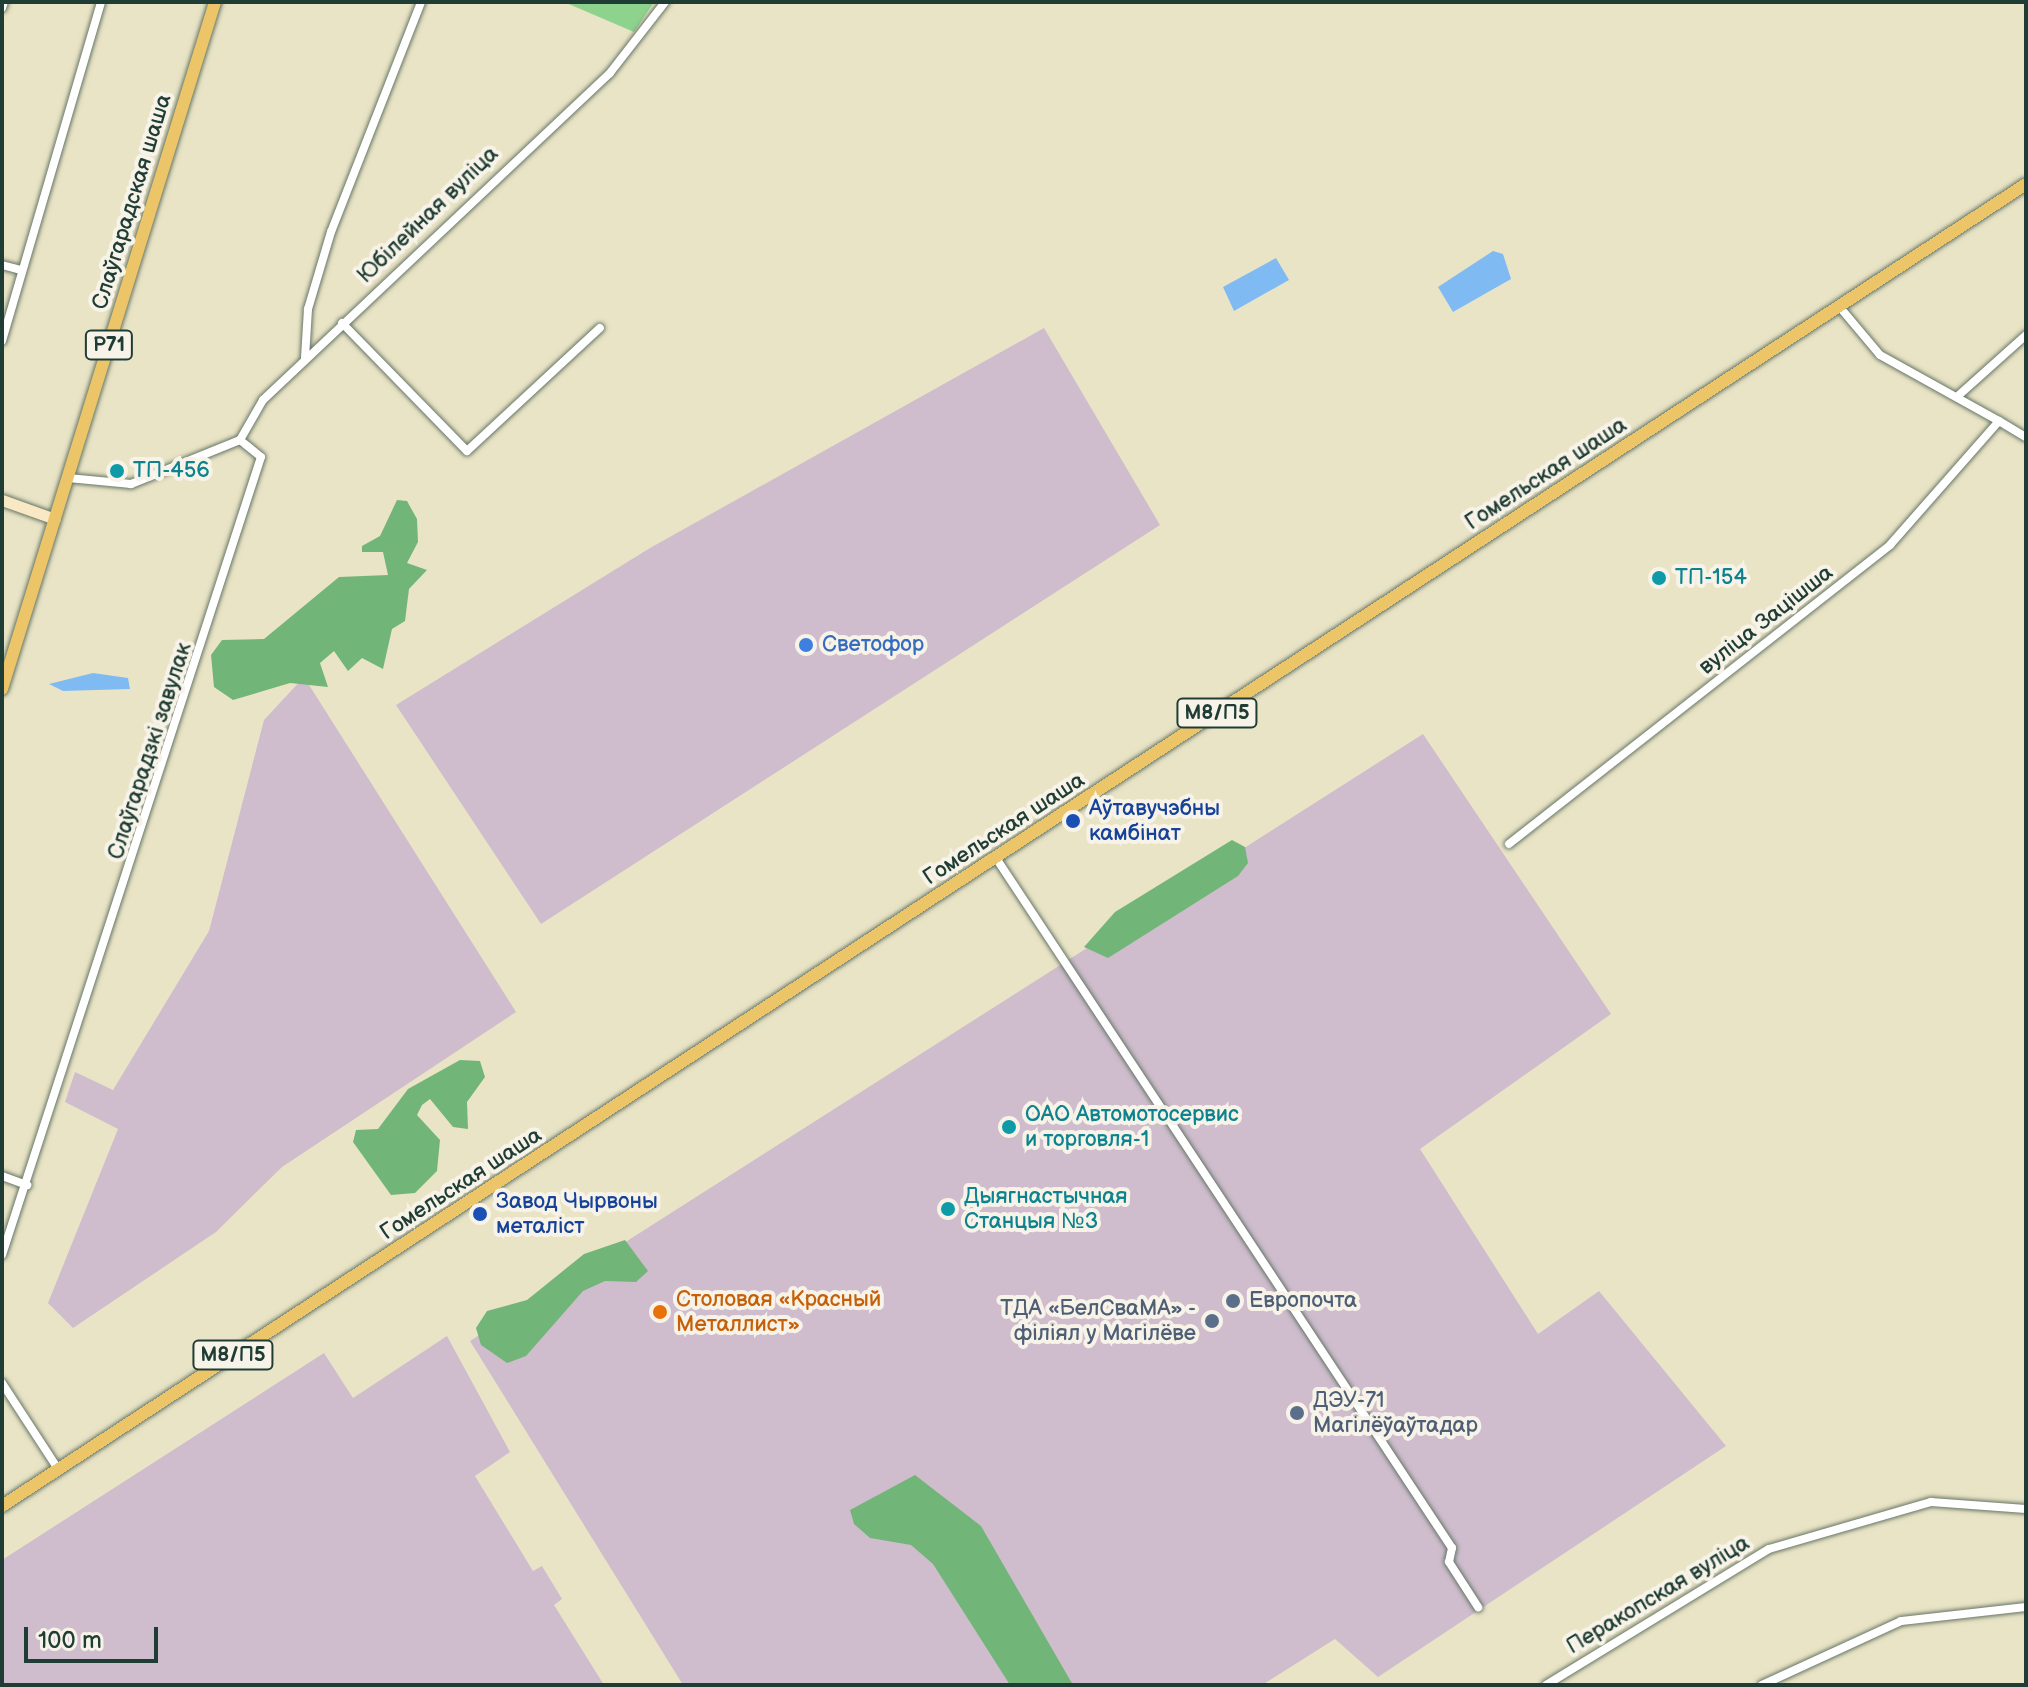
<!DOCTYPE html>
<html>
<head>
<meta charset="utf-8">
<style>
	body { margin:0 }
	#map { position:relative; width:2028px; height:1687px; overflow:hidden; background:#eae4c6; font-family:"Balsamiq Sans",sans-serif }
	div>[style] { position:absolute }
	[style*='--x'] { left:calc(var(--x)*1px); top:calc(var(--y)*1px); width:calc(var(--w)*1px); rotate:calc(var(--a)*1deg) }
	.industrial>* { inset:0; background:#cfbdce }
	.green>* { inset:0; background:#8ed38d }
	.forest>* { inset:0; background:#72b578 }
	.water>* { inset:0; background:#7fbbf2 }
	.roads { filter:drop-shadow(0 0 2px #667767) drop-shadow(0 0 2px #667767) }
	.minor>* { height:8px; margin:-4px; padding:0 4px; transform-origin:4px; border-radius:4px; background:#fff }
	.secondary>* { height:11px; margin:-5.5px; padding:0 5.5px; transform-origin:5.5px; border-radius:5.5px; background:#f8e8c3 }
	.primary>* { height:12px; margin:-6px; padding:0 6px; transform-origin:6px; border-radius:6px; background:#edc569 }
	.dots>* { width:22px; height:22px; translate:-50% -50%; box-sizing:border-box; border:4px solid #f7f3e8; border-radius:50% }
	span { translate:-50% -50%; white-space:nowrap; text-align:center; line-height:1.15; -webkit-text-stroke:8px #f7f3e8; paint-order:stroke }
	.shield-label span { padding:2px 6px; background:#f7f3e8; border:2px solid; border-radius:6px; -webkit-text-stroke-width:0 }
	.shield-label { font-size:20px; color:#1f3d34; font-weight:700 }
	.street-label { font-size:22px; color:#1f3d34 }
	.culture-label { font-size:22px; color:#0d838f }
	.left { translate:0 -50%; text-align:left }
	.shop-label { font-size:22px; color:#366cbe }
	.transit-label { font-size:22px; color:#164399 }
	.food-label { font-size:22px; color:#c56008 }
	.service-label { font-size:22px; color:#4e5e75 }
	.right { translate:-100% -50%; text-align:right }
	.frame { position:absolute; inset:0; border:4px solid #1f3d34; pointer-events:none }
	.scale { position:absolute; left:24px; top:1627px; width:134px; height:36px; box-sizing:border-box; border:4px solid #1f3d34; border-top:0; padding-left:10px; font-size:24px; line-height:28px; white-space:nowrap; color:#1f3d34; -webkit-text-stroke:6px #f7f3e8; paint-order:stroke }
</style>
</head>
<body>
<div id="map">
	<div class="industrial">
		<i style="clip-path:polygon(1044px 328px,1160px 525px,541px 924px,396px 705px,650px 548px)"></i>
		<i style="clip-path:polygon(304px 677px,516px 1012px,282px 1167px,216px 1232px,73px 1328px,48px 1303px,118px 1129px,65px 1102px,75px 1072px,113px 1090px,209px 931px,264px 720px)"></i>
		<i style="clip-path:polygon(1423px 734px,1611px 1014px,1420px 1149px,1538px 1334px,1599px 1291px,1726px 1446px,1378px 1677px,1335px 1639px,1262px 1685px,683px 1685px,470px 1341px)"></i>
		<i style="clip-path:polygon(447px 1336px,510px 1452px,475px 1476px,533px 1571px,542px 1566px,562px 1599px,554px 1605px,604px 1685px,2px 1685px,2px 1560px,324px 1353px,353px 1398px)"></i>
	</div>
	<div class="green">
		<i style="clip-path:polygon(564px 2px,654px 2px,634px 32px)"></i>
	</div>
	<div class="forest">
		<i style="clip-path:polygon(397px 500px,407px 501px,417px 519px,418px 542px,407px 563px,427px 570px,409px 589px,405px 621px,392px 629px,383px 669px,362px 658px,348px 671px,334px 651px,320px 663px,328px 687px,290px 683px,233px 700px,214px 687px,211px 655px,222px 640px,264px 639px,339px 577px,388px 575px,383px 552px,362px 552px,362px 546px,380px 536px)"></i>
		<i style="clip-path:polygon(1232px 840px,1245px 847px,1248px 863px,1238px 876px,1108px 958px,1084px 947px,1115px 912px)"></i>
		<i style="clip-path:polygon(460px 1060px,480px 1061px,485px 1077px,467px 1102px,468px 1129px,453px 1127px,430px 1099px,422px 1105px,417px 1115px,440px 1140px,437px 1171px,415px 1193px,391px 1195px,353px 1142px,356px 1130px,378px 1129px,408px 1089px)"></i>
		<i style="clip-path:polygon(625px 1240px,648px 1271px,636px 1282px,605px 1281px,583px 1291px,526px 1356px,507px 1363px,481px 1345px,476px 1328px,487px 1311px,527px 1300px,584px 1254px)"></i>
		<i style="clip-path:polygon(915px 1475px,981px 1526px,1073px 1685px,1010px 1685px,933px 1564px,911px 1545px,870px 1538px,854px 1524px,850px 1510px)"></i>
	</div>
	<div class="water">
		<i style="clip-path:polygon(1493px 251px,1503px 254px,1511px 279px,1453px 312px,1438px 287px)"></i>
		<i style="clip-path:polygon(1276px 258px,1289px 280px,1234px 311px,1223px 287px)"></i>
		<i style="clip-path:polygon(93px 673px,128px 678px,130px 689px,63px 691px,49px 684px)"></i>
	</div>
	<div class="roads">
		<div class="minor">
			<i style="--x:2;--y:8;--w:6;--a:-72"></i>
			<i style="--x:2;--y:265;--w:20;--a:15"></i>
			<i style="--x:1838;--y:305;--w:65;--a:50"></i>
			<i style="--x:1880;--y:355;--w:136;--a:29"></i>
			<i style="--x:342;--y:323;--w:179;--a:45.7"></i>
			<i style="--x:467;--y:451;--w:181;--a:-42.8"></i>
			<i style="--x:2;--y:341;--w:353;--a:-73.7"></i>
			<i style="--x:305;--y:358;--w:49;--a:-86.5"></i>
			<i style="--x:308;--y:309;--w:80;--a:-73.4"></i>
			<i style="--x:331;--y:232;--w:247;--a:-68.6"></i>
			<i style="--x:1959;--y:395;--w:90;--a:-41.8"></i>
			<i style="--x:240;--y:440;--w:46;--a:-60.1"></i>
			<i style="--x:263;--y:400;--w:477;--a:-43.3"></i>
			<i style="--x:610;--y:73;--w:90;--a:-52.2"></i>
			<i style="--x:1509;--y:844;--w:484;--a:-38.1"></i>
			<i style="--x:1890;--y:545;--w:165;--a:-48.7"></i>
			<i style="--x:1999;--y:421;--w:31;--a:31"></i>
			<i style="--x:996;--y:858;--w:827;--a:56.54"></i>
			<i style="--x:1452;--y:1548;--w:14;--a:102"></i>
			<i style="--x:1449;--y:1562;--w:54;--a:57.2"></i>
			<i style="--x:2;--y:1176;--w:27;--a:20"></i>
			<i style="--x:2;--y:1255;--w:839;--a:-72.02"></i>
			<i style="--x:261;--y:457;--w:27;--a:-141"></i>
			<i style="--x:240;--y:440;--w:118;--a:158"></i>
			<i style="--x:131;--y:484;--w:63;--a:-174.6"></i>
			<i style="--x:2;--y:1383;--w:103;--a:56.9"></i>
			<i style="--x:1546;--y:1685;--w:261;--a:-31.4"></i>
			<i style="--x:1769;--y:1549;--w:169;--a:-16.2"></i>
			<i style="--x:1931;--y:1502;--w:95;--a:4.2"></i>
			<i style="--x:1762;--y:1685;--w:153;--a:-24.7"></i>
			<i style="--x:1901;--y:1621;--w:126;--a:-6.4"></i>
		</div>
		<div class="secondary">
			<i style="--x:2;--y:500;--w:56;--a:19.7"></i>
		</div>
		<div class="primary">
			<i style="--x:2;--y:689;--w:719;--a:-72.77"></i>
			<i style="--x:2;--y:1506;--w:2417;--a:-33.15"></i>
		</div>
	</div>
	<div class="dots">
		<i style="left:117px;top:471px;background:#0f9aa8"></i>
		<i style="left:1659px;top:578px;background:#0f9aa8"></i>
		<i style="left:806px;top:645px;background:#3f7fe0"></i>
		<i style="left:1073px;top:821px;background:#1a4fb4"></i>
		<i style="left:1009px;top:1127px;background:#0f9aa8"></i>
		<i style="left:948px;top:1209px;background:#0f9aa8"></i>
		<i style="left:480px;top:1214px;background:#1a4fb4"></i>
		<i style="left:1233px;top:1301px;background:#5c6f8a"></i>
		<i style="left:660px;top:1312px;background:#e8710a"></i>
		<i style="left:1212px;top:1321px;background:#5c6f8a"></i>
		<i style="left:1297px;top:1413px;background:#5c6f8a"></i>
	</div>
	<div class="shield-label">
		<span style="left:109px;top:345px">Р71</span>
		<span style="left:1217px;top:713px">М8/П5</span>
		<span style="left:233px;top:1355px">М8/П5</span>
	</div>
	<div class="street-label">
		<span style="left:132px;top:202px;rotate:-73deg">Слаўгарадская шаша</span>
		<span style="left:428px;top:215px;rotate:-44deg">Юбілейная вуліца</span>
		<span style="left:1546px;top:474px;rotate:-33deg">Гомельская шаша</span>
		<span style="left:1766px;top:620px;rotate:-38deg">вуліца Зацішша</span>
		<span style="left:150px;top:751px;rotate:-72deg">Слаўгарадзкі завулак</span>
		<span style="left:1004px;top:829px;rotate:-33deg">Гомельская шаша</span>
		<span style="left:461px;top:1184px;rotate:-33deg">Гомельская шаша</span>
		<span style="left:1658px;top:1595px;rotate:-31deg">Перакопская вуліца</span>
	</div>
	<div class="culture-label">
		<span class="left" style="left:133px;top:471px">ТП-456</span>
		<span class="left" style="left:1675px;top:578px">ТП-154</span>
		<span class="left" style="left:1025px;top:1127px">ОАО Автомотосервис<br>и торговля-1</span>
		<span class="left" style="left:964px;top:1209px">Дыягнастычная<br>Станцыя №3</span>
	</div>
	<div class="shop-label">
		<span class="left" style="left:822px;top:645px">Светофор</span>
	</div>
	<div class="transit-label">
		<span class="left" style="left:1089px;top:821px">Аўтавучэбны<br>камбінат</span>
		<span class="left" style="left:496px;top:1214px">Завод Чырвоны<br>металіст</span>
	</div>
	<div class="food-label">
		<span class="left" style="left:676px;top:1312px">Столовая «Красный<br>Металлист»</span>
	</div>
	<div class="service-label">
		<span class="left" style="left:1249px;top:1301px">Европочта</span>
		<span class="right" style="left:1196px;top:1321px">ТДА «БелСваМА» -<br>філіял у Магілёве</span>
		<span class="left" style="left:1313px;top:1413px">ДЭУ-71<br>Магілёўаўтадар</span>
	</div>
	<div class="frame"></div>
	<div class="scale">100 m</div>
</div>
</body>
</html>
